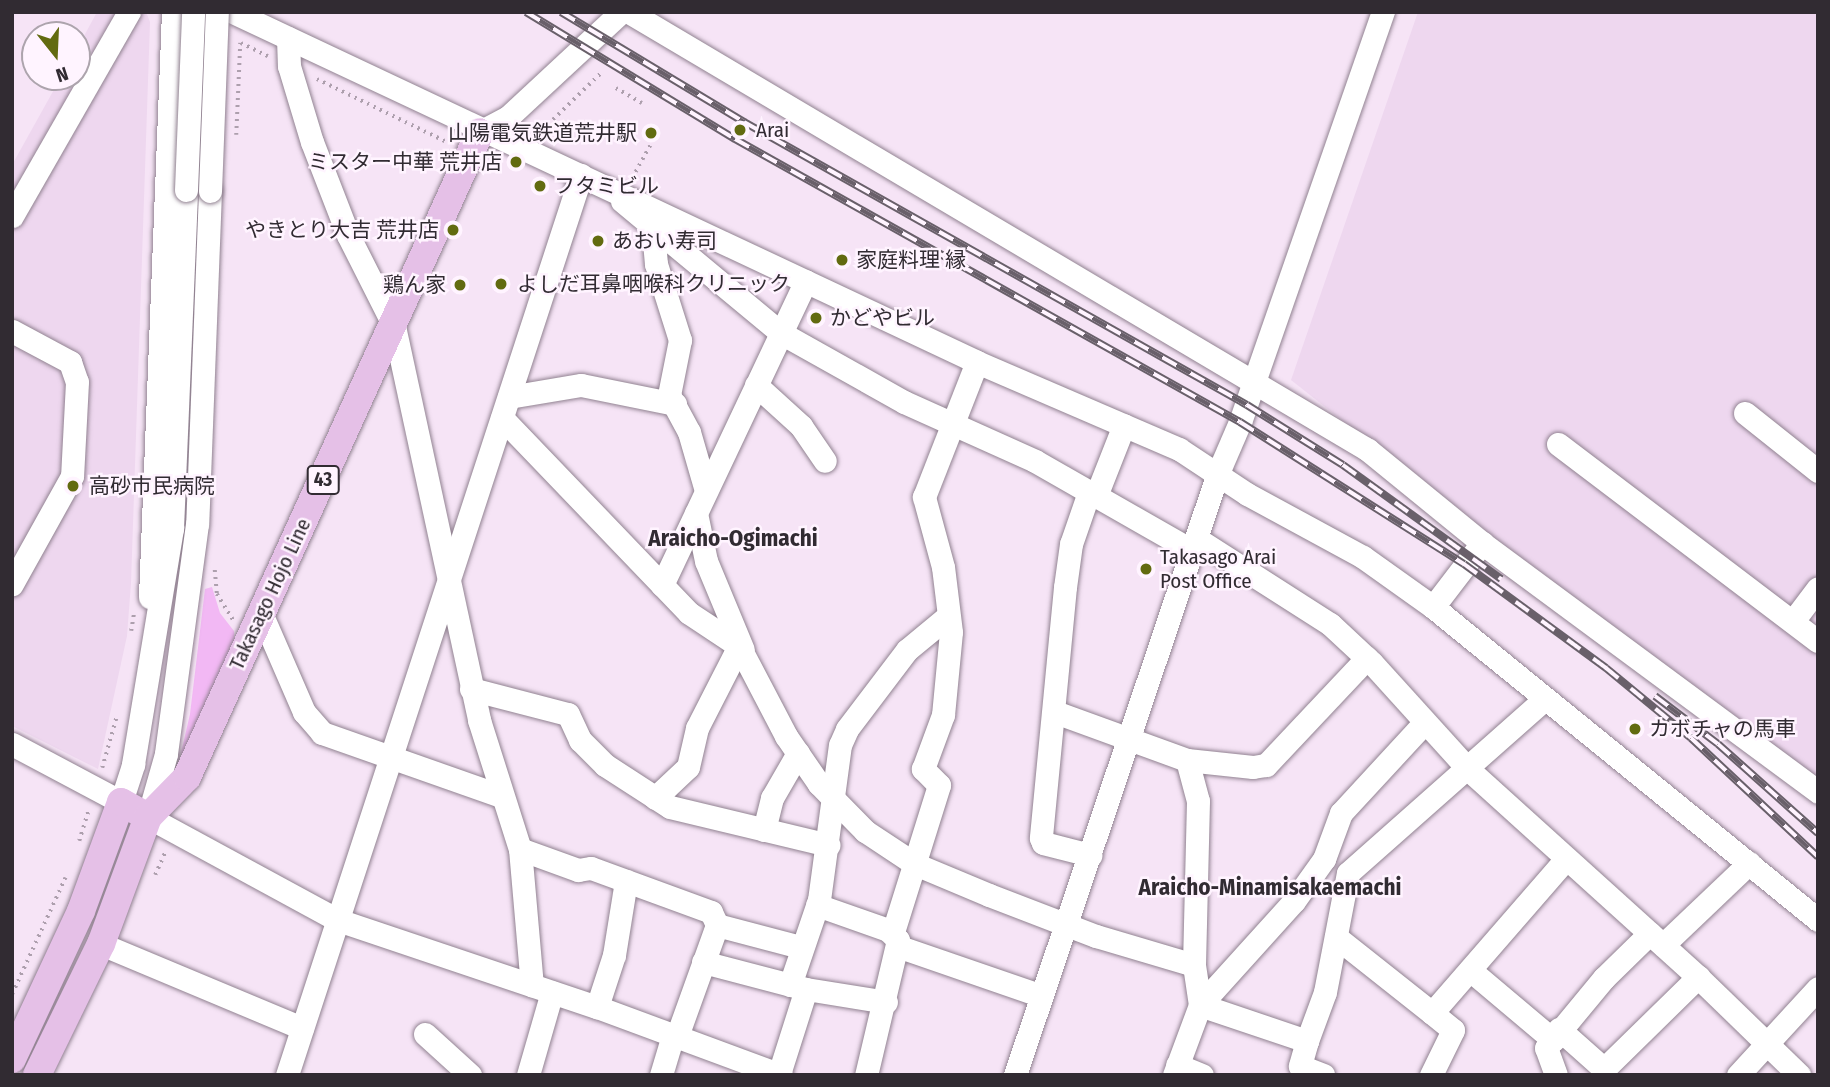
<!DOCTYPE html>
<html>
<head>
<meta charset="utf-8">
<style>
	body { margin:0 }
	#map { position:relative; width:1830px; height:1087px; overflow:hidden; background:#f6e4f6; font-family:"Fira Sans Condensed","Noto Sans JP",sans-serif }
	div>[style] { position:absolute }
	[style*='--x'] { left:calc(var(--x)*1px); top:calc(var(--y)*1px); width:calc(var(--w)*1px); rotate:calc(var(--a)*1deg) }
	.built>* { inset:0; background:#eed7ef }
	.green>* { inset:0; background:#f2b8f4 }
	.path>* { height:3.5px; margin-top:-1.75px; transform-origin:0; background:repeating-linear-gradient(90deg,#ad9fad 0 2px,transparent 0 7px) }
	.roads { filter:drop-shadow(0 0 2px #918291) drop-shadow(0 0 2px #918291) }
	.minor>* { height:23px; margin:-11.5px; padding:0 11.5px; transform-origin:11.5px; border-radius:11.5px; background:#fff }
	.major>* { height:28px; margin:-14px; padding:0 14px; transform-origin:14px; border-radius:14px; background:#e5c0e7 }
	.rail>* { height:8px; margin-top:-4px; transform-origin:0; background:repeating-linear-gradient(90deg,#fff4ff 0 16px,#69606a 0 32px); box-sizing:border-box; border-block:2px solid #69606a }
	.bridges { filter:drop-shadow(0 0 2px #918291) drop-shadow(0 0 2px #918291) }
	.minor-bridge>* { height:23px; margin:-11.5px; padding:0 11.5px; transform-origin:11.5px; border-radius:11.5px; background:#fff }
	.dots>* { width:19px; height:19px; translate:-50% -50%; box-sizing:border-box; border:4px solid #fff4ff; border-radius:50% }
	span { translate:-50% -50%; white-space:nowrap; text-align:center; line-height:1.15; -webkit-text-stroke:5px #fff4ff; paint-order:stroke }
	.shield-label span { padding:2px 5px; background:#fff4ff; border:2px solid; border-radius:5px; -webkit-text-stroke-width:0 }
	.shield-label { font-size:19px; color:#312b32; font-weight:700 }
	.poi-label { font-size:21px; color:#312b32 }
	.left { translate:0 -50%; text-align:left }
	.right { translate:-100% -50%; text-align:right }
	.street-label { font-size:21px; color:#312b32 }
	.neighbourhood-label { font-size:23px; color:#312b32; font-weight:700 }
	.frame { position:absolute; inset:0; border:14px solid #312b32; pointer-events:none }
	.north { position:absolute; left:21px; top:21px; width:70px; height:70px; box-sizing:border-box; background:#fff4ff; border:2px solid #ada4ad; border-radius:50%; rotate:162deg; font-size:19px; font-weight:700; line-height:28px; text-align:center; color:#312b32 }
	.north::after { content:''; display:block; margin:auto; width:24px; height:32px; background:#626b10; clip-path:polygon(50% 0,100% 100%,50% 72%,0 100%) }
</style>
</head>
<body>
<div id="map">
	<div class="built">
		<i style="clip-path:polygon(97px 12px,146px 12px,150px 22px,131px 583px,127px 636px,98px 769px,12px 726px,12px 165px,61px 77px,77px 77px,77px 49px)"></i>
		<i style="clip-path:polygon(1418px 12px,1818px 12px,1818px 783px,1501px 546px,1291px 380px)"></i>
	</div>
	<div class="green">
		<i style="clip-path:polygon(212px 587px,220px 613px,234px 631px,235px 647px,185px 756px,181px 753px,190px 714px,205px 589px)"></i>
	</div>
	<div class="path">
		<i style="--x:241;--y:43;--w:30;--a:26"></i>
		<i style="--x:317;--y:79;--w:144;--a:25.9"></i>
		<i style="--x:616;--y:88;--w:30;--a:30"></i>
		<i style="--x:538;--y:134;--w:89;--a:-44.1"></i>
		<i style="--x:236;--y:135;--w:92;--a:-87.5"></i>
		<i style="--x:632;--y:178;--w:38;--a:-61"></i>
		<i style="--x:215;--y:570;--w:24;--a:85"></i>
		<i style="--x:217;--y:594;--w:31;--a:58"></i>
		<i style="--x:131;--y:631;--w:20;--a:-81"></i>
		<i style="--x:102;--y:768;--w:55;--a:-74.2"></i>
		<i style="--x:79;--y:841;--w:34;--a:-73"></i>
		<i style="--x:155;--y:875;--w:27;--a:-66"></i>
		<i style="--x:12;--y:994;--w:128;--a:-65.4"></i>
	</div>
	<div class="roads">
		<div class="minor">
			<i style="--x:233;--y:12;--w:822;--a:25.19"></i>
			<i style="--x:977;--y:362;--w:220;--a:23.3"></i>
			<i style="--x:1179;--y:449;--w:82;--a:33.5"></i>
			<i style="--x:1247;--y:494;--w:132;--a:28.5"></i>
			<i style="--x:1363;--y:557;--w:86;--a:35.5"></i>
			<i style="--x:1433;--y:607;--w:496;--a:39.1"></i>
			<i style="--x:629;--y:12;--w:859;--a:30.65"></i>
			<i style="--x:1368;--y:450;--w:147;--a:39.2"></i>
			<i style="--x:1482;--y:543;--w:418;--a:36.5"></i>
			<i style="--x:288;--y:38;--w:28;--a:88"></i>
			<i style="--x:289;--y:66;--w:79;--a:73.2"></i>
			<i style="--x:312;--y:142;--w:100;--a:68.8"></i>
			<i style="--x:348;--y:235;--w:102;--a:63.2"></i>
			<i style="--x:394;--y:326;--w:403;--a:77.8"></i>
			<i style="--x:479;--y:720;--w:135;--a:72.4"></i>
			<i style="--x:520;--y:849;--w:137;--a:85"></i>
			<i style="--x:480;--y:132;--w:32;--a:-28"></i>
			<i style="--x:508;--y:117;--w:154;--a:-42.9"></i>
			<i style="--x:210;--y:191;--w:333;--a:92.2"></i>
			<i style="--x:197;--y:524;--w:232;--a:97.7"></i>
			<i style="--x:166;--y:754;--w:66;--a:105.9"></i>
			<i style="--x:148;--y:817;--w:216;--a:28.5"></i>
			<i style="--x:338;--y:920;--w:273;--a:18.6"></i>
			<i style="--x:597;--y:1007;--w:196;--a:20.3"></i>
			<i style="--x:622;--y:201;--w:207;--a:39.7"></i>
			<i style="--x:781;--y:333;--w:141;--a:29.3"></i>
			<i style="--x:904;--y:402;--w:144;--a:24.2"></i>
			<i style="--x:1035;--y:461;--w:182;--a:29.7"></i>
			<i style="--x:12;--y:216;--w:235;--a:-60.2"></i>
			<i style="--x:653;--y:230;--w:34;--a:85"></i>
			<i style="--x:656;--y:264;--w:80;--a:72.5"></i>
			<i style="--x:680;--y:340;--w:56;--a:101.3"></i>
			<i style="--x:669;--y:395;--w:42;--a:61.6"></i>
			<i style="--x:689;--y:432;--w:61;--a:73.9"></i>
			<i style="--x:12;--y:331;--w:66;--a:28.1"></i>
			<i style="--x:70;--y:362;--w:21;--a:71"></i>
			<i style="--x:77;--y:382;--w:94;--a:93"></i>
			<i style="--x:72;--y:476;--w:124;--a:119.1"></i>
			<i style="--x:756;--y:385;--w:61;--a:42.3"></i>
			<i style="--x:801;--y:426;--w:42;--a:55.6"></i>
			<i style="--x:509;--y:397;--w:73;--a:-9.5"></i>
			<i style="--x:581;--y:385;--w:96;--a:11.4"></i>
			<i style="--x:1745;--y:413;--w:93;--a:38.5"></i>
			<i style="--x:502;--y:418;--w:270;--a:46.2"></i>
			<i style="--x:689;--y:613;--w:60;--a:33.4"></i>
			<i style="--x:739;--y:646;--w:102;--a:62.4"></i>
			<i style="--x:786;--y:736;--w:58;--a:55.5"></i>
			<i style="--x:819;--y:784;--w:66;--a:45.6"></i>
			<i style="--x:865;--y:831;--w:60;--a:33.4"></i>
			<i style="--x:915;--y:864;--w:80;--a:22.7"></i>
			<i style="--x:989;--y:895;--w:115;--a:21"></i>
			<i style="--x:1096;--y:936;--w:102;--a:16.5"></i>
			<i style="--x:1558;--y:444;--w:326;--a:37.2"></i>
			<i style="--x:1089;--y:492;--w:55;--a:109.1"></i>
			<i style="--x:1071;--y:544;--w:43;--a:97.9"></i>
			<i style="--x:1065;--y:587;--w:252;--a:95.5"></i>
			<i style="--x:1041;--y:838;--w:5;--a:68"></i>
			<i style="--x:1043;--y:843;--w:49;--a:14.3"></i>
			<i style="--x:1096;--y:496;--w:76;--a:-68.5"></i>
			<i style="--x:696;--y:513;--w:49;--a:78.2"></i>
			<i style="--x:706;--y:561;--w:96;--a:67.4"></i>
			<i style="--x:1197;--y:539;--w:158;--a:32.6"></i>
			<i style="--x:1330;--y:624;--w:57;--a:42.9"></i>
			<i style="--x:1372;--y:663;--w:144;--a:47.8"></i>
			<i style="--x:1469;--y:770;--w:309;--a:42.1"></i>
			<i style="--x:1698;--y:977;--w:141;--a:44.1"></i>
			<i style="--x:662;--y:585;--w:336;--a:-64.7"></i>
			<i style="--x:150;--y:597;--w:585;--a:-87.75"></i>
			<i style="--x:1433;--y:607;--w:81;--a:-52.6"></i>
			<i style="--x:261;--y:613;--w:108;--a:66.5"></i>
			<i style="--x:304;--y:712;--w:28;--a:49"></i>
			<i style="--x:322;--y:733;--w:190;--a:19.4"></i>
			<i style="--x:1793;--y:621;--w:41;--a:-52.9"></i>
			<i style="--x:471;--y:689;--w:100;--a:14.5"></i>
			<i style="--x:568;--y:714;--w:29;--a:65"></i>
			<i style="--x:580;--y:740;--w:35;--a:45"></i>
			<i style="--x:605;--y:765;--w:77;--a:32.9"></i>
			<i style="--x:670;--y:807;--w:163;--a:13.5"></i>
			<i style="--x:1055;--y:712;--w:140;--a:20"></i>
			<i style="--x:1187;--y:760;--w:42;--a:75"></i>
			<i style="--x:1198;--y:801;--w:164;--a:91.4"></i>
			<i style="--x:1194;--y:965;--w:40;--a:81.5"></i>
			<i style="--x:1200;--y:1005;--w:75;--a:110.4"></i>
			<i style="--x:12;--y:744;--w:123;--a:28"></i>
			<i style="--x:121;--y:802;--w:40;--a:-72"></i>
			<i style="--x:133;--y:764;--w:239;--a:-80.6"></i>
			<i style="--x:172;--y:528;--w:338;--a:-87.6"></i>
			<i style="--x:1187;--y:760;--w:66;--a:6.1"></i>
			<i style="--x:1253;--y:767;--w:13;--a:-9"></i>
			<i style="--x:1266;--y:765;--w:147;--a:-46.7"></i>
			<i style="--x:655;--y:798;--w:45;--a:-43.2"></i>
			<i style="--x:688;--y:767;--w:40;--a:-77"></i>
			<i style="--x:697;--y:728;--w:92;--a:-62.9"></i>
			<i style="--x:764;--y:830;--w:33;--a:-76"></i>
			<i style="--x:772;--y:798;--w:52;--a:-60"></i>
			<i style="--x:520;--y:849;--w:62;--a:19.9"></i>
			<i style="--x:578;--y:870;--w:13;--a:-9"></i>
			<i style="--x:591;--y:868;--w:128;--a:20.1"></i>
			<i style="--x:711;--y:912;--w:14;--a:65"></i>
			<i style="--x:717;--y:925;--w:118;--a:109.8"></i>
			<i style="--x:817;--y:905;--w:75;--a:19.4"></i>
			<i style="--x:888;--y:930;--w:14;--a:45"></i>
			<i style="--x:898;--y:940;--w:139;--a:103.3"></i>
			<i style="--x:717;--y:925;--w:86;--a:14.8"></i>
			<i style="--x:893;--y:932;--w:154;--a:-72.6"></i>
			<i style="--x:939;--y:785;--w:23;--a:-135"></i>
			<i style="--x:923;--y:769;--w:58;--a:-69.7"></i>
			<i style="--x:943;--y:715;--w:83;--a:-84.5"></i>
			<i style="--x:951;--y:632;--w:65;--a:-97"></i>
			<i style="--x:943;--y:567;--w:73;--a:-105.2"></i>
			<i style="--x:924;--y:497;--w:145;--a:-68.6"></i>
			<i style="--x:1336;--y:937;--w:122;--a:38.4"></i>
			<i style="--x:101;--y:944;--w:218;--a:22.7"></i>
			<i style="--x:1663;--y:945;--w:119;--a:-43.6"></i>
			<i style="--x:897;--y:946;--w:153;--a:19"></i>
			<i style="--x:703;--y:962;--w:106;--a:14.7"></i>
			<i style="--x:806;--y:989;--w:81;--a:9.2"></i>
			<i style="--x:1470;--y:970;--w:109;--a:40.1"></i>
			<i style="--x:790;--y:985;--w:90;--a:-71.2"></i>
			<i style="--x:819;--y:900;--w:156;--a:-82.3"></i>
			<i style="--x:840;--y:745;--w:17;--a:-66"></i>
			<i style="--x:847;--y:729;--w:99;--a:-52.8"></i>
			<i style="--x:907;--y:650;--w:52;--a:-39.5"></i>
			<i style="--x:1200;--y:1005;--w:140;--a:-47.9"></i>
			<i style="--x:1294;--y:901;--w:52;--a:-54.5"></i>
			<i style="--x:1324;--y:859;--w:49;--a:-69.7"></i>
			<i style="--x:1341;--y:813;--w:122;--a:-47.3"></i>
			<i style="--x:1200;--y:1005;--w:113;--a:18.6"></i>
			<i style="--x:1307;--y:1041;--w:26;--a:106"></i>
			<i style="--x:1300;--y:1066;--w:25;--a:21"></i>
			<i style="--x:597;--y:1007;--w:55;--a:-71.9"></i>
			<i style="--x:614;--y:955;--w:75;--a:-80.8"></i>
			<i style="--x:1559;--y:1029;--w:60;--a:41.6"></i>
			<i style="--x:1604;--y:1069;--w:132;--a:-44.4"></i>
			<i style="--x:425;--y:1034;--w:61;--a:42.3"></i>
			<i style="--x:1307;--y:1041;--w:52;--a:-69.8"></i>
			<i style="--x:1325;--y:992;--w:121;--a:-79.1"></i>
			<i style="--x:1348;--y:873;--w:263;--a:-41.5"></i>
			<i style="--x:1177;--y:1065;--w:27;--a:22"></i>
			<i style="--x:779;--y:1074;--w:89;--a:-72.4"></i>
			<i style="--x:287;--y:1075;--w:947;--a:-71.91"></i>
			<i style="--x:528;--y:1075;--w:86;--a:-73.9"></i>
			<i style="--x:661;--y:1075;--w:42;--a:-73.3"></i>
			<i style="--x:1015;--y:1075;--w:635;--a:-71.37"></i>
			<i style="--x:1218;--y:473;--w:56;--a:-66.7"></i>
			<i style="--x:1240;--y:422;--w:434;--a:-70.8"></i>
			<i style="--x:1431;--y:1075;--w:50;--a:-63.9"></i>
			<i style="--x:1453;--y:1030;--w:27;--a:-141"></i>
			<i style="--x:1432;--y:1013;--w:204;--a:-49"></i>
			<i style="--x:1556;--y:1075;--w:29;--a:-110"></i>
			<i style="--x:1546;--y:1048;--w:91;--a:-50.4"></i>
			<i style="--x:1604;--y:978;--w:64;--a:-44.4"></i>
			<i style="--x:1738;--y:1075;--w:118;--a:-47.4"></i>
		</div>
		<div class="major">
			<i style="--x:12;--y:1059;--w:163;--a:-65"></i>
			<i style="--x:81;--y:911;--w:116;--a:-69.8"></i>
			<i style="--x:121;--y:802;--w:31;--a:29"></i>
			<i style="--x:37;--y:1075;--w:146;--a:-64"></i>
			<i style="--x:101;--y:944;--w:135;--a:-69.7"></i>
			<i style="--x:148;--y:817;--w:56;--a:-45.7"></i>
			<i style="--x:187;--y:777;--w:708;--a:-65.57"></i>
		</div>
	</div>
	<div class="rail">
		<i style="--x:526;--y:12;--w:245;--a:31.3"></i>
		<i style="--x:735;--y:139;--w:579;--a:29.27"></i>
		<i style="--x:1240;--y:422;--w:265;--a:32.4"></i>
		<i style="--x:1464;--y:564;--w:176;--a:36.2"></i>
		<i style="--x:1606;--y:668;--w:110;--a:39.5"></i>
		<i style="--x:1691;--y:738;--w:174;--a:43.1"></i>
		<i style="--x:561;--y:12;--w:214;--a:31"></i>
		<i style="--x:744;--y:122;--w:577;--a:29.36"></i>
		<i style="--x:1247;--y:405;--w:113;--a:32"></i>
		<i style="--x:1343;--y:465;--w:195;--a:35.8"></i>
		<i style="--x:1655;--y:696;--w:79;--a:37.3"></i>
		<i style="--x:1718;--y:744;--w:134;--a:41.7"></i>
	</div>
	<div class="bridges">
		<div class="minor-bridge">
			<i style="--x:186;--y:190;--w:178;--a:-87.7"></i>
			<i style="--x:210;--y:191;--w:179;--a:-87.8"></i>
		</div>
	</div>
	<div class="dots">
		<i style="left:740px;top:130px;background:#626b10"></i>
		<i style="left:651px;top:133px;background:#626b10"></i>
		<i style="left:516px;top:162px;background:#626b10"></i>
		<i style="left:540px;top:186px;background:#626b10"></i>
		<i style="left:453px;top:230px;background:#626b10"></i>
		<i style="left:598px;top:241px;background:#626b10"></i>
		<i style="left:842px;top:260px;background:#626b10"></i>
		<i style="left:501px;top:284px;background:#626b10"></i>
		<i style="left:460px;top:285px;background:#626b10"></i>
		<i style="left:816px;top:318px;background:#626b10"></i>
		<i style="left:73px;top:486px;background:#626b10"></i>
		<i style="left:1146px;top:569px;background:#626b10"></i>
		<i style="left:1635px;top:729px;background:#626b10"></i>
	</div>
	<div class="shield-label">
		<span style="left:323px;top:480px">43</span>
	</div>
	<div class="poi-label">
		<span class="left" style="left:756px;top:130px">Arai</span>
		<span class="right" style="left:637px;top:133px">山陽電気鉄道荒井駅</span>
		<span class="right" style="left:502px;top:162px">ミスター中華 荒井店</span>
		<span class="left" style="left:554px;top:186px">フタミビル</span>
		<span class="right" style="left:439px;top:230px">やきとり大吉 荒井店</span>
		<span class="left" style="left:612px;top:241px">あおい寿司</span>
		<span class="left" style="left:856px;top:260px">家庭料理 縁</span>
		<span class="left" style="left:517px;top:284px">よしだ耳鼻咽喉科クリニック</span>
		<span class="right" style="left:446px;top:285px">鶏ん家</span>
		<span class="left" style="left:830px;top:318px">かどやビル</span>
		<span class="left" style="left:89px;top:486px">高砂市民病院</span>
		<span class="left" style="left:1160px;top:569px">Takasago Arai<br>Post Office</span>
		<span class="left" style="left:1649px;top:729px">カボチャの馬車</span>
	</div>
	<div class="street-label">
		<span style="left:270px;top:594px;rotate:-65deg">Takasago Hojo Line</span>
	</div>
	<div class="neighbourhood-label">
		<span style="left:733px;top:538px">Araicho-Ogimachi</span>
		<span style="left:1270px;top:887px">Araicho-Minamisakaemachi</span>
	</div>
	<div class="frame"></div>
	<div class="north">N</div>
</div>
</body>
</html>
